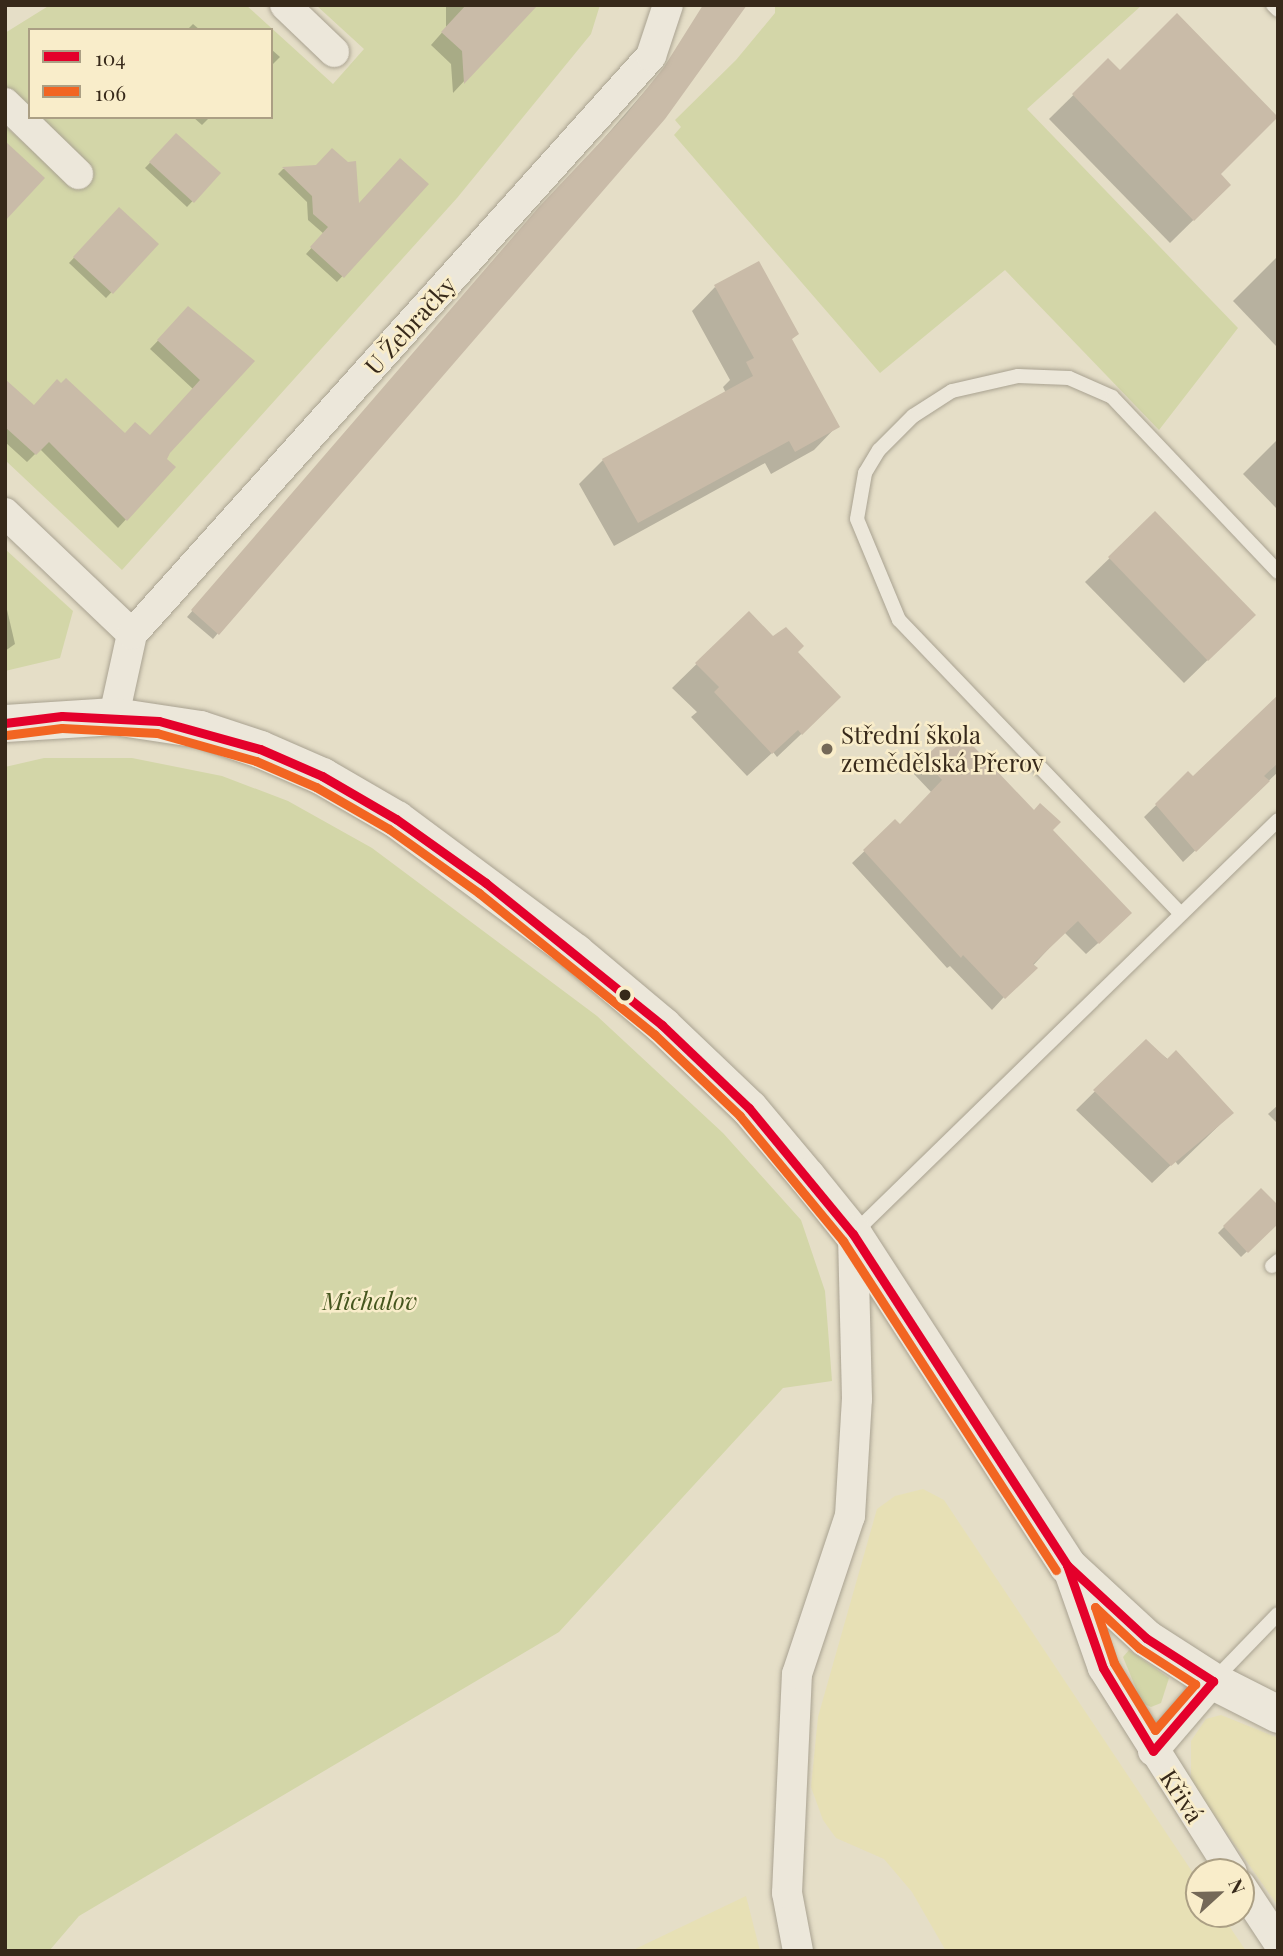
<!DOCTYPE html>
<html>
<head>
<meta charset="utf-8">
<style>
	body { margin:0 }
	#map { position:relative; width:1283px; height:1956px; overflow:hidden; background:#e5dec7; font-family:"Playfair Display",serif }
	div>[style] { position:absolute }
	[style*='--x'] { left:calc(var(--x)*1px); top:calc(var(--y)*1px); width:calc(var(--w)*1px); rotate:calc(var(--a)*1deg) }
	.farmland>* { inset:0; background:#e7e0b5 }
	.green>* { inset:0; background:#d3d6a8 }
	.shadow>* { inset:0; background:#0003 }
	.building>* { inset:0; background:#c9bba8 }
	.roads { filter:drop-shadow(0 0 2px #a9a291) drop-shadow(0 0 2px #a9a291) }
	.service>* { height:14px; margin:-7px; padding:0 7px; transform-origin:7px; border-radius:7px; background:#ece7da }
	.minor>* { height:30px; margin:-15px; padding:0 15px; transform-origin:15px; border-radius:15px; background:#ece7da }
	.tertiary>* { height:37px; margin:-18.5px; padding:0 18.5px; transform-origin:18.5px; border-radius:18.5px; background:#ece7da }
	.bus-1>* { height:9px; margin:-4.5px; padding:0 4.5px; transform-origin:4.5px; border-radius:4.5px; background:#e4002b }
	.bus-2>* { height:9px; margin:-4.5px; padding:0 4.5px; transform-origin:4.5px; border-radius:4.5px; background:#f26522 }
	.dots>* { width:19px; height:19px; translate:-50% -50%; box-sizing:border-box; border:4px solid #f9edca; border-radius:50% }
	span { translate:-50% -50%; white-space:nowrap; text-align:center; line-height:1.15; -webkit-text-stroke:5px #f9edca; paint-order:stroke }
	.street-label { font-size:24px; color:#37291a }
	.poi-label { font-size:24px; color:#37291a }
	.left { translate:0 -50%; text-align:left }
	.park-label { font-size:24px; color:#45561e; font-style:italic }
	.frame { position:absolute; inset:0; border:7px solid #37291a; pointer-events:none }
	.legend { position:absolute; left:28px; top:28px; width:245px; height:91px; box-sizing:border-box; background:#f9edca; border:2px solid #ab9f84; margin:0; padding:9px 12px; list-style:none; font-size:21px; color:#37291a }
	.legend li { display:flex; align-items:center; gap:14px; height:35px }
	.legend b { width:35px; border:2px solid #ab9f84 }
	.north { position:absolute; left:1185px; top:1858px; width:70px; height:70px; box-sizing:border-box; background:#f9edca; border:2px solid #ab9f84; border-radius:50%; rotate:68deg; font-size:19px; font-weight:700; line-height:28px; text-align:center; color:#37291a }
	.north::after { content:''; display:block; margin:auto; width:24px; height:32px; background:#746857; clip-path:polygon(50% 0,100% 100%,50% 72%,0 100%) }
</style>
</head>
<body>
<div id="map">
	<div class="farmland">
		<i style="clip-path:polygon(923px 1489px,944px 1500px,1199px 1882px,1199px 1914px,1221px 1914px,1246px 1951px,946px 1951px,912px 1892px,884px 1859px,836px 1838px,823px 1820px,811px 1787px,818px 1717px,877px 1509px,895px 1496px)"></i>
		<i style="clip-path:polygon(1221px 1715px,1278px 1738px,1278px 1906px,1191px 1782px,1191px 1741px,1206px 1719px)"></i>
		<i style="clip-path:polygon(746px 1896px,760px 1951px,631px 1951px)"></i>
	</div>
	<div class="green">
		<i style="clip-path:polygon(50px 5px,246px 5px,333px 84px,364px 49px,316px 5px,600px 5px,591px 34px,457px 198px,122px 570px,5px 460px,5px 126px,77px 190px,93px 173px,35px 117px,271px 117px,271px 30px,30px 30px,30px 112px,5px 89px,5px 33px)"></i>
		<i style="clip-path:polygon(775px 5px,1142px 5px,1027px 109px,1238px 328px,1159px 430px,1005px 270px,880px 373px,674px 135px,681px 127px,675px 120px,736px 60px,775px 13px)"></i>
		<i style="clip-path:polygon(5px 549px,73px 611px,60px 658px,5px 671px)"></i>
		<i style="clip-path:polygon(44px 758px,132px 758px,222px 776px,288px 801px,372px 848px,597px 1016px,723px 1133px,801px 1220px,825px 1291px,832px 1381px,783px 1388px,559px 1632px,79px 1916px,49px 1951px,5px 1951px,5px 767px)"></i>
		<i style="clip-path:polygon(1129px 1650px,1169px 1678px,1161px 1703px,1151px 1707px,1142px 1703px,1123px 1657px)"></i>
	</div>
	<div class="shadow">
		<i style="clip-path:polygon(446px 5px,515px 5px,526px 15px,453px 93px,451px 64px,431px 45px,446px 28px)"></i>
		<i style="clip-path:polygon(744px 5px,218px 633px,213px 639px,187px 617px,659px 75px)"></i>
		<i style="clip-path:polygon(193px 24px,200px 30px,187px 30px)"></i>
		<i style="clip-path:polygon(271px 49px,280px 57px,271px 66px)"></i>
		<i style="clip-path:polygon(1108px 61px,1229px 185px,1170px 243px,1049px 119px)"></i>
		<i style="clip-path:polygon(193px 117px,210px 117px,202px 125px)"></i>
		<i style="clip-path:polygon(176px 135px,219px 173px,187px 207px,145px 168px)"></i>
		<i style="clip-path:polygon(317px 167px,358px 206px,427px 184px,337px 282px,306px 254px,324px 234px,308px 220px,307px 202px,278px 174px,283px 169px)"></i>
		<i style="clip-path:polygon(119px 210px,157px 244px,106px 298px,69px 263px)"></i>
		<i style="clip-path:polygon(1278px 256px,1278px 348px,1233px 301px)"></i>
		<i style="clip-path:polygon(715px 287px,791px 340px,837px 426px,814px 450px,771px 474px,765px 463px,614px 546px,579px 484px,603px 460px,726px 393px,723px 387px,730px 380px,692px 311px)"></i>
		<i style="clip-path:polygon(189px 308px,252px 361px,168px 452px,165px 459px,174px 467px,118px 528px,40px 449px,27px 462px,5px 442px,5px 382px,33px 407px,125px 435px,150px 437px,193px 389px,150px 349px)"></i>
		<i style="clip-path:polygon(1278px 439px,1278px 510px,1243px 474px)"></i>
		<i style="clip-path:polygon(1155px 514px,1254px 615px,1184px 683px,1085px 582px)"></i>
		<i style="clip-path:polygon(5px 601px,15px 644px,5px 651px)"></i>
		<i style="clip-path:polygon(749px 613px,773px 638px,796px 652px,815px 721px,777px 757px,773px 752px,747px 776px,691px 717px,697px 712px,672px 688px)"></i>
		<i style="clip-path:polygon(1278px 697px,1278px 772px,1183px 862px,1144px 817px,1188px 774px,1193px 779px)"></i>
		<i style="clip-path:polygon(956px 730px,1050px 830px,1118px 925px,1086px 954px,1064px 932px,992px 1010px,950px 966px,947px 968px,852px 863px,895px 822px,899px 826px,932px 793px,913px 773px)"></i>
		<i style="clip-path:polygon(1146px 1041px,1232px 1113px,1178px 1165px,1175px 1161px,1152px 1183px,1076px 1110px)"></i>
		<i style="clip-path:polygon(1278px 1105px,1278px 1124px,1268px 1114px)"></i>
		<i style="clip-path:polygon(1261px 1190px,1278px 1222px,1241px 1257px,1218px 1233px)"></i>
	</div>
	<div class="building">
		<i style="clip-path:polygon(466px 5px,538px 5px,464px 84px,462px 51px,441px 32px)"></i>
		<i style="clip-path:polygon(703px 5px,747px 5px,665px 119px,219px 635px,191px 610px,538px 208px,625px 116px,664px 67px)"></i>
		<i style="clip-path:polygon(1177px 13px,1278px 117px,1221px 174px,1231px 185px,1194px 221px,1072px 94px,1108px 58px,1120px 70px)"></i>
		<i style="clip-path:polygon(176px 133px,221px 173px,194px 203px,149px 162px)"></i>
		<i style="clip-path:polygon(5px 141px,45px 178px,5px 221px)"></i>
		<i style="clip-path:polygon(332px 148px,348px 162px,356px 161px,359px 203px,400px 158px,429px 184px,344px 278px,310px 247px,328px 227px,313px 214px,312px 196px,282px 167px,316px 165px)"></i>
		<i style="clip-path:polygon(119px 207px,159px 244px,113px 294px,73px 257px)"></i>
		<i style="clip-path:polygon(759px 261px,799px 334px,792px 339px,840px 427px,795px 452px,789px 441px,638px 523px,602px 459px,753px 376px,746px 362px,754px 358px,714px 285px)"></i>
		<i style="clip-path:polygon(188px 306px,255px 361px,170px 453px,167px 459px,176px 467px,127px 521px,49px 442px,36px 455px,5px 427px,5px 379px,34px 405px,57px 379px,61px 383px,66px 378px,125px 433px,135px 422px,150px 435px,200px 380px,157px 340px)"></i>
		<i style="clip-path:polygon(1155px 511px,1256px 615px,1208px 661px,1108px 557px)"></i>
		<i style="clip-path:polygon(749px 611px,773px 636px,786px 627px,804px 646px,798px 652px,841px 697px,802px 735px,798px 730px,772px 754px,714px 692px,719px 687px,695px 663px)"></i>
		<i style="clip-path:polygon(1278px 695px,1278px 763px,1264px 776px,1270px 781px,1196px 852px,1155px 804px,1188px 771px,1193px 776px)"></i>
		<i style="clip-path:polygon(956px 728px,1034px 810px,1040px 803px,1061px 822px,1053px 830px,1132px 913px,1099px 944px,1078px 921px,1033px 964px,1038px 968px,1005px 999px,963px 955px,961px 958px,863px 850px,895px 819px,900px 824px,942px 780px,923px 759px)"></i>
		<i style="clip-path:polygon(1146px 1039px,1167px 1059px,1176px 1050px,1234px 1113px,1171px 1166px,1093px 1090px)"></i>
		<i style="clip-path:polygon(1261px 1188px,1278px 1205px,1278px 1224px,1248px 1253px,1223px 1226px)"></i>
	</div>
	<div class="roads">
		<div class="service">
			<i style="--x:1273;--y:5;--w:7;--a:45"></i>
			<i style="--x:1180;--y:913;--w:406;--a:-133.8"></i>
			<i style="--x:899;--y:620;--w:109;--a:-112.6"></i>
			<i style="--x:857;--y:519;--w:47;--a:-80.1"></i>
			<i style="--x:865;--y:473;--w:27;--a:-59"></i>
			<i style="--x:879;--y:450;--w:48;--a:-45"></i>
			<i style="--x:913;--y:416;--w:46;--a:-32.7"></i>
			<i style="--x:952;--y:391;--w:68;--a:-12.8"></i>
			<i style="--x:1018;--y:376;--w:51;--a:2.2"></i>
			<i style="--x:1069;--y:378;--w:47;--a:23.8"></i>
			<i style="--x:1112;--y:397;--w:241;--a:46.5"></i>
			<i style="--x:853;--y:1234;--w:593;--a:-44.25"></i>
			<i style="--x:1272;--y:1266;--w:8;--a:-40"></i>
			<i style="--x:1213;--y:1681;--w:93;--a:-45.9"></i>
		</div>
		<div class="minor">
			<i style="--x:285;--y:5;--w:68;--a:43.8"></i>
			<i style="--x:5;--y:103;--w:102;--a:44.2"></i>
			<i style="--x:5;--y:513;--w:175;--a:43.6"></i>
			<i style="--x:132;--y:634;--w:84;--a:102.4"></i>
			<i style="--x:132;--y:634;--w:777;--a:-48.08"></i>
			<i style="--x:651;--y:56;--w:54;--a:-71.6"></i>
			<i style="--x:1067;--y:1566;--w:108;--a:70.6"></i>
			<i style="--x:1103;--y:1668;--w:241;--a:57.7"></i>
			<i style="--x:1153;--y:1751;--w:92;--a:-49.4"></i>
			<i style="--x:1241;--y:1886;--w:67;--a:56.5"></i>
			<i style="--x:798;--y:1951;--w:59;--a:-100.7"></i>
			<i style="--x:787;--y:1893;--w:219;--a:-87.4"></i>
			<i style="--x:797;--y:1674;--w:167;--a:-71.5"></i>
			<i style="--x:850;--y:1516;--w:117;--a:-86.6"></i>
			<i style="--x:857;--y:1399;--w:165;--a:-91.4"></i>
		</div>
		<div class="tertiary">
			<i style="--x:5;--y:723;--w:109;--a:-3.7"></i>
			<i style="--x:114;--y:716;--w:87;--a:8.6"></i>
			<i style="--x:200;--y:729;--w:63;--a:18.4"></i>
			<i style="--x:260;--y:749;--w:68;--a:23.5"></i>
			<i style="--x:322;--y:776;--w:86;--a:30.2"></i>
			<i style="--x:396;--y:819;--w:223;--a:36.6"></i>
			<i style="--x:575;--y:952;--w:114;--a:40"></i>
			<i style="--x:662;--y:1025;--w:120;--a:43.7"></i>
			<i style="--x:749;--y:1108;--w:90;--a:50"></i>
			<i style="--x:807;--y:1177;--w:73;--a:51.1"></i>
			<i style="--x:853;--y:1234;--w:394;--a:57.1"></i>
			<i style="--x:1067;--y:1565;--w:108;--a:42.7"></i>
			<i style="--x:1146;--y:1638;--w:80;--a:32.7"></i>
			<i style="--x:1213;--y:1681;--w:73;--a:26.9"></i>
		</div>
	</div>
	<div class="bus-1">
		<i style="--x:5;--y:723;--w:57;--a:-7"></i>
		<i style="--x:62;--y:716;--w:97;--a:3"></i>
		<i style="--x:159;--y:721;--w:105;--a:15.5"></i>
		<i style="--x:260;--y:749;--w:68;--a:23.5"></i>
		<i style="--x:322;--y:776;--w:86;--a:30.2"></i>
		<i style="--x:396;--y:819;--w:110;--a:35.4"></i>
		<i style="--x:486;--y:883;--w:226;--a:38.9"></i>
		<i style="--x:662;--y:1025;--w:120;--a:43.7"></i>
		<i style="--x:749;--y:1108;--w:163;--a:50.5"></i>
		<i style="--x:853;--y:1234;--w:394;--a:57.1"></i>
		<i style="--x:1067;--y:1565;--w:108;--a:42.7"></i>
		<i style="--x:1146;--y:1638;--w:80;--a:32.7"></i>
		<i style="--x:1213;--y:1681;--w:92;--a:130.6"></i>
		<i style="--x:1153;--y:1751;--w:97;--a:-121.1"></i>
		<i style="--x:1103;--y:1668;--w:109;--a:-109.3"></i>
	</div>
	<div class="bus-2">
		<i style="--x:6;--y:735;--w:56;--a:-7.1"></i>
		<i style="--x:62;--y:728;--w:95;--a:3"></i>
		<i style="--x:157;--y:733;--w:103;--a:15.8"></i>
		<i style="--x:256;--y:761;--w:65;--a:23.4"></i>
		<i style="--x:316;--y:787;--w:84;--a:29.9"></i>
		<i style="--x:389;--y:829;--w:110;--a:35.4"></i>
		<i style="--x:479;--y:893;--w:225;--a:38.9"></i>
		<i style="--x:654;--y:1034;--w:119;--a:43.6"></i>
		<i style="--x:740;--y:1116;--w:162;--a:50.5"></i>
		<i style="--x:843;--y:1241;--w:392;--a:57.1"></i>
		<i style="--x:1095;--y:1607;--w:60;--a:43"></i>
		<i style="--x:1139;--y:1648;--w:67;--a:32.7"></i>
		<i style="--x:1195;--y:1684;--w:61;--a:131"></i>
		<i style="--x:1155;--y:1730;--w:79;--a:-121.5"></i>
		<i style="--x:1114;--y:1663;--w:59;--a:-108.7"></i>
	</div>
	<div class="dots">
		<i style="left:827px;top:749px;background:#746857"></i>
		<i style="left:625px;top:995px;background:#37291a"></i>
	</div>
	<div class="street-label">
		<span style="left:410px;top:325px;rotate:-48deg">U Žebračky</span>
		<span style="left:1182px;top:1796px;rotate:57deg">Křivá</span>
	</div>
	<div class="poi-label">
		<span class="left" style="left:841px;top:749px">Střední škola<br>zemědělská Přerov</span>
	</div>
	<div class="park-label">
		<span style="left:370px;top:1301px">Michalov</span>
	</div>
	<div class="frame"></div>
	<ul class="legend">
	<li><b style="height:9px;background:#e4002b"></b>104</li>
	<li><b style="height:9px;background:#f26522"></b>106</li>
	</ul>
	<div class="north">N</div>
</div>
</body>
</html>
